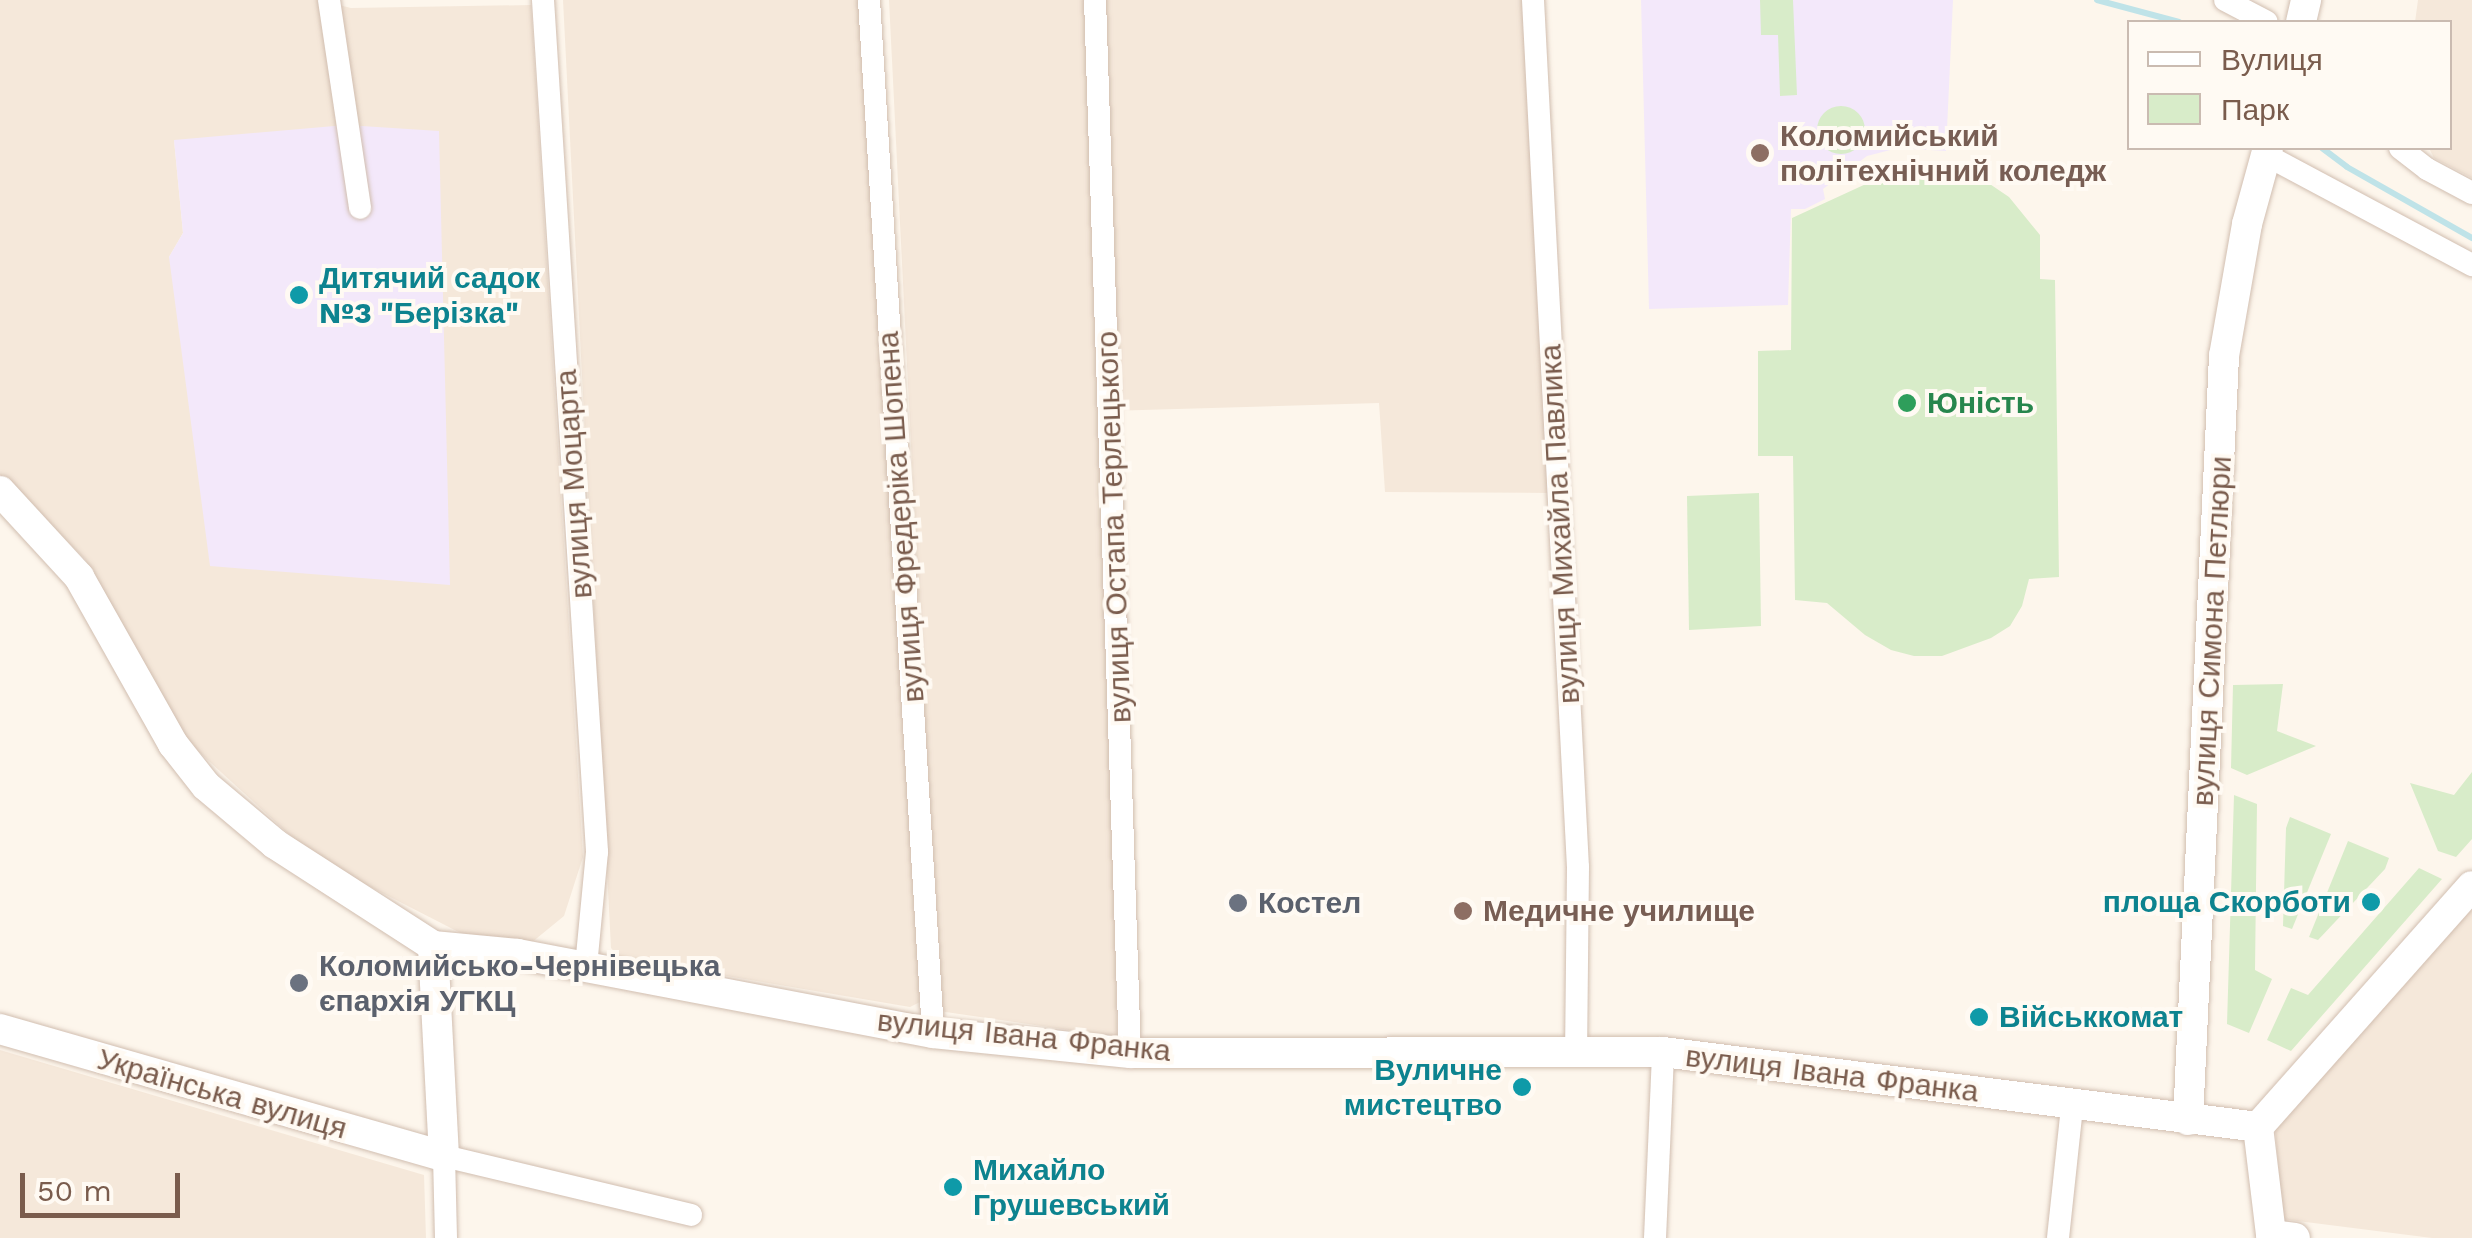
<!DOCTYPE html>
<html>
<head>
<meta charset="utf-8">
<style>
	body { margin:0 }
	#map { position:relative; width:2472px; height:1238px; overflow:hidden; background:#fdf6ec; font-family:"Work Sans",sans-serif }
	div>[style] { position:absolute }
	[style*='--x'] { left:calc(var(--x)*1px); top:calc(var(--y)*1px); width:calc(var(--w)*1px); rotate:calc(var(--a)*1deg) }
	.residential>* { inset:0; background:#f5e8da }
	.education>* { inset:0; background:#f3e8fa }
	.green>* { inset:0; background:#d8ecc9 }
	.round { border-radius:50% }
	.stream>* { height:6px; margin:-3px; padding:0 3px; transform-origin:3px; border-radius:3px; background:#bfe3e8 }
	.roads { filter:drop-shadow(0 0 2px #d1beb0) drop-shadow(0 0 2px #d1beb0) }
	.minor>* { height:22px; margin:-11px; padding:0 11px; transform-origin:11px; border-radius:11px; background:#fff }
	.tertiary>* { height:30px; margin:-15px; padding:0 15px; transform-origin:15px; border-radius:15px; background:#fff }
	.dots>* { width:28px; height:28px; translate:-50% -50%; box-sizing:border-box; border:5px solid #fffaf3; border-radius:50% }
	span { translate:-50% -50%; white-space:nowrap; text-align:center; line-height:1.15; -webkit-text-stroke:8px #fffaf3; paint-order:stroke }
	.education-label { font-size:30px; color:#785e54; font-weight:700 }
	.left { translate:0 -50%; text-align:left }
	.culture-label { font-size:30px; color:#0d838f; font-weight:700 }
	.right { translate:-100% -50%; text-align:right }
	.leisure-label { font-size:30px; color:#27864d; font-weight:700 }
	.street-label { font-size:30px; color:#7a5c4d }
	.worship-label { font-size:30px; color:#5b616d; font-weight:700 }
	.legend { position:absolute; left:2127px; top:20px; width:325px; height:130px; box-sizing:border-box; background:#fffaf3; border:2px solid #cabbb1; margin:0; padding:12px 18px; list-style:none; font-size:30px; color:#7a5c4d }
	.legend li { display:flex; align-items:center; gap:20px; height:50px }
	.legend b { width:50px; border:2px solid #cabbb1 }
	.scale { position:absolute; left:20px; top:1173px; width:160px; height:45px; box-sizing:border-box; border:5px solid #7a5c4d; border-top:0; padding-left:12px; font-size:30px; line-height:35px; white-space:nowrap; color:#7a5c4d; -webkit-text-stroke:8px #fffaf3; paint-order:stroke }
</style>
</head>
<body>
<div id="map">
	<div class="residential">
		<i style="clip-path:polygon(evenodd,0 0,318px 0,351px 8px,531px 5px,583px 857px,564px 916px,531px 943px,484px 945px,316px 859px,187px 741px,85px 559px,0 476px,0 0,174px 140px,449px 585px,169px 257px,183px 233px,174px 140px)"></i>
		<i style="clip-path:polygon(563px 0,860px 0,920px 1002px,910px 1007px,620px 958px,611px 948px)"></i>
		<i style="clip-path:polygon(889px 0,1522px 0,1548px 493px,1385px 492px,1379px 403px,1108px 411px,1117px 1037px,939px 1011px)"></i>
		<i style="clip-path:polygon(2418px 0,2472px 0,2472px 178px,2434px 158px,2429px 148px,2450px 148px,2450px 22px,2415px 22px)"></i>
		<i style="clip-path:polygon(2472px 904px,2472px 1238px,2432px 1238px,2283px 1219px,2275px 1128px)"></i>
		<i style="clip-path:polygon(0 1050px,424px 1175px,426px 1238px,0 1238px)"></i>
	</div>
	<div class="education">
		<i style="clip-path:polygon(1641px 0,1953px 0,1946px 151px,1898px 148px,1867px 156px,1823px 189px,1825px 199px,1805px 209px,1791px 209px,1788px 305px,1649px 309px)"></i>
		<i style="clip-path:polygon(346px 125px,439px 131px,450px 585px,210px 566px,169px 257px,183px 233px,174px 140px)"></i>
	</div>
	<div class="green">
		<i style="clip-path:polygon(1760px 0,1793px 0,1797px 95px,1780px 96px,1778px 35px,1761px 35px)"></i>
		<i class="round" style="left:1817px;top:106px;width:48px;height:48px"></i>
		<i style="clip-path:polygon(1937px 166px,1975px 174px,2009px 197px,2040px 235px,2040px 279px,2055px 280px,2059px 577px,2029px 579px,2022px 606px,2010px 626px,1991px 638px,1942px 656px,1914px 656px,1891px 650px,1865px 635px,1827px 603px,1795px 600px,1793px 456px,1758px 456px,1758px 351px,1791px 350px,1792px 218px,1892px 172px)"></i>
		<i style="clip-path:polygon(1759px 493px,1761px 626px,1689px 630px,1687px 496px)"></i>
		<i style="clip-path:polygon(2283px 684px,2277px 731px,2316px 746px,2247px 775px,2231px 768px,2233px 685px)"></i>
		<i style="clip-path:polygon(2472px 772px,2472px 839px,2456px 857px,2438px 851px,2410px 783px,2454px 795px)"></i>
		<i style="clip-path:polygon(2234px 795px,2257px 804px,2255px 970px,2272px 979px,2249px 1033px,2227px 1024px)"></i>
		<i style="clip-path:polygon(2290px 817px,2331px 834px,2292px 929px,2283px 926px,2286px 828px)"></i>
		<i style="clip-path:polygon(2348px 841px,2389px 858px,2385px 869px,2318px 940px,2309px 937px)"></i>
		<i style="clip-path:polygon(2419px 868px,2442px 879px,2291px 1051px,2267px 1040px,2291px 988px,2308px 995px)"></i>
	</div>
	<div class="stream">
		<i style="--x:2097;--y:0;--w:85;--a:15"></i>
		<i style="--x:2322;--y:148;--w:31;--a:37"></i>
		<i style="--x:2347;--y:167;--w:144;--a:29.6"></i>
	</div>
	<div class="roads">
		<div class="minor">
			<i style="--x:329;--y:0;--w:210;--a:81.5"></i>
			<i style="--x:543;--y:0;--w:854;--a:86.37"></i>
			<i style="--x:597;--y:852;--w:116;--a:95.5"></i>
			<i style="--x:869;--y:0;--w:1035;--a:86.45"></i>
			<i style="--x:1095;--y:0;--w:1054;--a:88.1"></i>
			<i style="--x:1533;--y:0;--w:868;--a:87.03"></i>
			<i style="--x:1578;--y:867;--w:182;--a:90.6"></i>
			<i style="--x:2225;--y:0;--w:47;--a:27.6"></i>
			<i style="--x:2400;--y:148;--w:34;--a:38"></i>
			<i style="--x:2427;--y:169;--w:51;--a:28.1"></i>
			<i style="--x:2266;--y:155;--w:234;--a:28.1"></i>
			<i style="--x:446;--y:1238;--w:82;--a:-91.4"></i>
			<i style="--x:444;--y:1156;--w:254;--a:13.4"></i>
			<i style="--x:1655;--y:1238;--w:186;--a:-87.5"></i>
			<i style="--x:2058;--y:1238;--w:133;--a:-83.9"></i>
		</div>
		<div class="tertiary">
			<i style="--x:2301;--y:22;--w:23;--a:-77"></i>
			<i style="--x:0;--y:491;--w:117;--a:47.4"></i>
			<i style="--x:79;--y:577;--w:192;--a:60.6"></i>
			<i style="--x:173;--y:744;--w:53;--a:51.8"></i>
			<i style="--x:206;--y:786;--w:90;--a:40"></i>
			<i style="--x:275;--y:844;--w:188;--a:32.8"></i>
			<i style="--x:433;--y:946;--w:85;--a:5.4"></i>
			<i style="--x:518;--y:954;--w:422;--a:10.8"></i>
			<i style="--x:933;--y:1033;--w:198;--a:5.8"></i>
			<i style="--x:1130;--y:1053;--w:533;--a:-0.11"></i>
			<i style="--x:1663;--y:1052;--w:600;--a:7.18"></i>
			<i style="--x:0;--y:1029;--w:462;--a:16"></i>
			<i style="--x:444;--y:1156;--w:210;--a:-93"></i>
			<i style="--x:2188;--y:1120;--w:765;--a:-87.3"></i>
			<i style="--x:2224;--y:356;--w:134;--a:-80.1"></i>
			<i style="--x:2247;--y:224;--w:79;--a:-74.6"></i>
			<i style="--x:2258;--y:1127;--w:322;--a:-48.4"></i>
			<i style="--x:2258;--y:1127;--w:109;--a:83.1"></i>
			<i style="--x:2271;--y:1235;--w:24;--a:7"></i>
		</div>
	</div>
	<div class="dots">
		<i style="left:1760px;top:153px;background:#8d6e63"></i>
		<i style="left:299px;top:295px;background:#0f9aa8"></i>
		<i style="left:1907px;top:403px;background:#2e9e5b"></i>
		<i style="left:2371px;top:902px;background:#0f9aa8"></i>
		<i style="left:1238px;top:903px;background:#6b7280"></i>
		<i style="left:1463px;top:911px;background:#8d6e63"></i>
		<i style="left:299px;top:983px;background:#6b7280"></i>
		<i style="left:1979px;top:1017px;background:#0f9aa8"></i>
		<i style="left:1522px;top:1087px;background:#0f9aa8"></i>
		<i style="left:953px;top:1187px;background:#0f9aa8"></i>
	</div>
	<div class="education-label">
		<span class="left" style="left:1780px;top:153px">Коломийський<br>політехнічний коледж</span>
		<span class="left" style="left:1483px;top:911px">Медичне училище</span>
	</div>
	<div class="culture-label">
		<span class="left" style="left:319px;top:295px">Дитячий садок<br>№3 "Берізка"</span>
		<span class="right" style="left:2351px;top:902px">площа Скорботи</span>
		<span class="left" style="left:1999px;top:1017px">Військкомат</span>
		<span class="right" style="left:1502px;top:1087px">Вуличне<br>мистецтво</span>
		<span class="left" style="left:973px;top:1187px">Михайло<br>Грушевський</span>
	</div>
	<div class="leisure-label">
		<span class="left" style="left:1927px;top:403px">Юність</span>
	</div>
	<div class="street-label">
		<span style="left:574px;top:484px;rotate:-94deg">вулиця Моцарта</span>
		<span style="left:901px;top:517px;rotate:-94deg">вулиця Фредеріка Шопена</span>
		<span style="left:1560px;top:524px;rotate:-93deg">вулиця Михайла Павлика</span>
		<span style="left:1114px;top:527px;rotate:-92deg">вулиця Остапа Терлецького</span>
		<span style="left:2212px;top:631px;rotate:-87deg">вулиця Симона Петлюри</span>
		<span style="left:1024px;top:1036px;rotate:6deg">вулиця Івана Франка</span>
		<span style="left:1832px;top:1074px;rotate:7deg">вулиця Івана Франка</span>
		<span style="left:222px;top:1094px;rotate:16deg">Українська вулиця</span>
	</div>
	<div class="worship-label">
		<span class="left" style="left:1258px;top:903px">Костел</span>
		<span class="left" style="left:319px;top:983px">Коломийсько-Чернівецька<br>єпархія УГКЦ</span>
	</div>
	<ul class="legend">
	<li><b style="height:12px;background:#fff"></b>Вулиця</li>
	<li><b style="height:28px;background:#d8ecc9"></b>Парк</li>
	</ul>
	<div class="scale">50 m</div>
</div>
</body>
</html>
